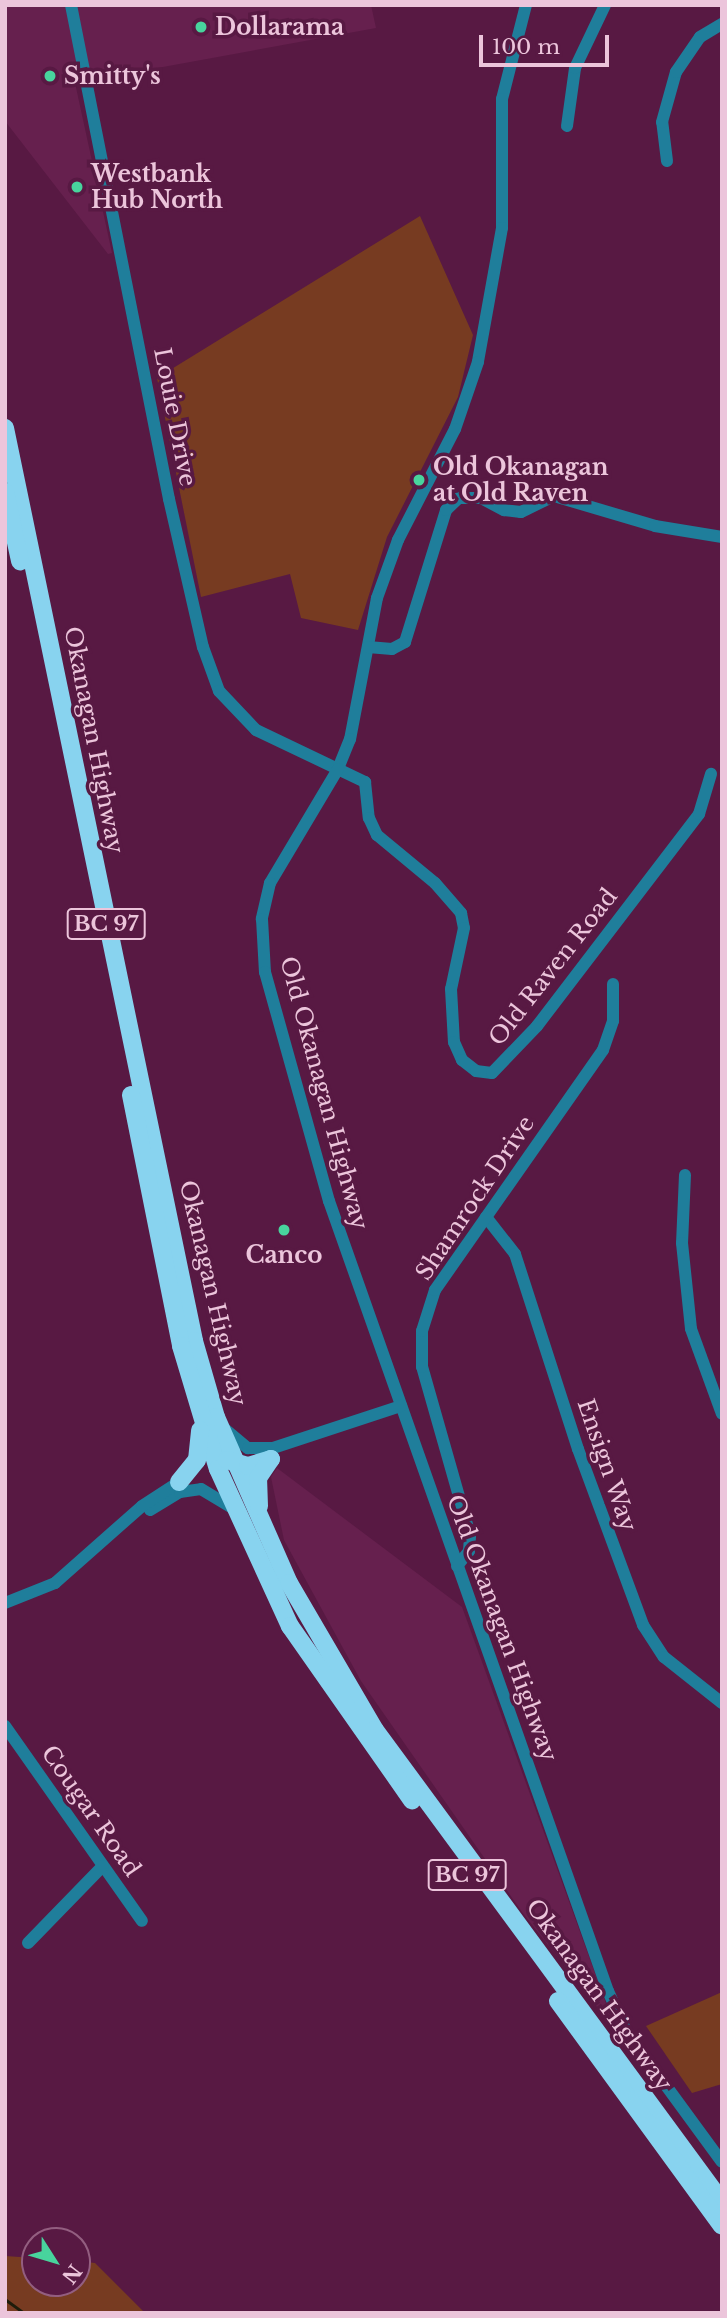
<!DOCTYPE html>
<html>
<head>
<meta charset="utf-8">
<style>
	body { margin:0 }
	#map { position:relative; width:727px; height:2318px; overflow:hidden; background:#581943; font-family:"Libre Baskerville",serif }
	div>[style] { position:absolute }
	[style*='--x'] { left:calc(var(--x)*1px); top:calc(var(--y)*1px); width:calc(var(--w)*1px); rotate:calc(var(--a)*1deg) }
	.built>* { inset:0; background:#66204e }
	.green>* { inset:0; background:#773b21 }
	.stream>* { height:2.5px; margin:-1.25px; padding:0 1.25px; transform-origin:1.25px; border-radius:1.25px; background:#1e1c0b }
	.minor>* { height:12px; margin:-6px; padding:0 6px; transform-origin:6px; border-radius:6px; background:#1f7e9b }
	.highway>* { height:18px; margin:-9px; padding:0 9px; transform-origin:9px; border-radius:9px; background:#88d3ef }
	.dots>* { width:19px; height:19px; translate:-50% -50%; box-sizing:border-box; border:4px solid #581943; border-radius:50% }
	span { translate:-50% -50%; white-space:nowrap; text-align:center; line-height:1.15; -webkit-text-stroke:7px #581943; paint-order:stroke }
	.shield-label span { padding:2px 5px; background:#581943; border:2px solid; border-radius:5px; -webkit-text-stroke-width:0 }
	.shield-label { font-size:21px; color:#ecc5db; font-weight:700 }
	.poi-label { font-size:23px; color:#ecc5db; font-weight:700 }
	.left { translate:0 -50%; text-align:left }
	.street-label { font-size:23px; color:#ecc5db }
	.frame { position:absolute; inset:0; border:7px solid #ecc5db; pointer-events:none }
	.north { position:absolute; left:21px; top:2227px; width:70px; height:70px; box-sizing:border-box; background:#581943; border:2px solid #935e80; border-radius:50%; rotate:127deg; font-size:19px; font-weight:700; line-height:28px; text-align:center; color:#ecc5db }
	.north::after { content:''; display:block; margin:auto; width:24px; height:32px; background:#48d49d; clip-path:polygon(50% 0,100% 100%,50% 72%,0 100%) }
	.scale { position:absolute; left:479px; top:35px; width:130px; height:32px; box-sizing:border-box; border:4px solid #ecc5db; border-top:0; padding-left:9px; font-size:21px; line-height:24px; white-space:nowrap; color:#ecc5db; -webkit-text-stroke:5px #581943; paint-order:stroke }
</style>
</head>
<body>
<div id="map">
	<div class="built">
		<i style="clip-path:polygon(5px 5px,371px 5px,376px 28px,75px 83px,112px 253px,108px 254px,5px 121px)"></i>
		<i style="clip-path:polygon(277px 1468px,462px 1607px,616px 2031px,522px 1912px,361px 1681px,284px 1540px,271px 1477px)"></i>
	</div>
	<div class="green">
		<i style="clip-path:polygon(420px 216px,473px 335px,458px 397px,387px 537px,358px 630px,301px 618px,290px 574px,201px 597px,157px 378px)"></i>
		<i style="clip-path:polygon(722px 1992px,722px 2084px,692px 2093px,646px 2026px)"></i>
		<i style="clip-path:polygon(5px 2256px,35px 2258px,35px 2283px,77px 2283px,77px 2261px,95px 2263px,145px 2313px,5px 2313px)"></i>
	</div>
	<div class="stream">
		<i style="--x:5;--y:2299;--w:24;--a:36"></i>
	</div>
	<div class="minor">
		<i style="--x:71;--y:5;--w:504;--a:78.78"></i>
		<i style="--x:169;--y:499;--w:152;--a:77.1"></i>
		<i style="--x:203;--y:647;--w:47;--a:70"></i>
		<i style="--x:219;--y:691;--w:54;--a:46.5"></i>
		<i style="--x:256;--y:730;--w:121;--a:25.5"></i>
		<i style="--x:365;--y:782;--w:36;--a:84"></i>
		<i style="--x:369;--y:818;--w:19;--a:65"></i>
		<i style="--x:377;--y:835;--w:75;--a:39.6"></i>
		<i style="--x:435;--y:883;--w:40;--a:49"></i>
		<i style="--x:461;--y:913;--w:15;--a:79"></i>
		<i style="--x:464;--y:928;--w:62;--a:102"></i>
		<i style="--x:451;--y:989;--w:53;--a:86.8"></i>
		<i style="--x:454;--y:1042;--w:20;--a:66"></i>
		<i style="--x:462;--y:1060;--w:18;--a:38"></i>
		<i style="--x:476;--y:1071;--w:16;--a:7"></i>
		<i style="--x:492;--y:1073;--w:65;--a:-46.2"></i>
		<i style="--x:537;--y:1026;--w:267;--a:-52.6"></i>
		<i style="--x:699;--y:814;--w:42;--a:-73.3"></i>
		<i style="--x:526;--y:5;--w:97;--a:104.3"></i>
		<i style="--x:502;--y:99;--w:129;--a:90"></i>
		<i style="--x:502;--y:228;--w:136;--a:100.2"></i>
		<i style="--x:478;--y:362;--w:71;--a:108.9"></i>
		<i style="--x:455;--y:429;--w:125;--a:117.2"></i>
		<i style="--x:398;--y:540;--w:62;--a:109.9"></i>
		<i style="--x:377;--y:598;--w:144;--a:100.8"></i>
		<i style="--x:350;--y:739;--w:32;--a:112"></i>
		<i style="--x:338;--y:769;--w:133;--a:120.8"></i>
		<i style="--x:270;--y:883;--w:37;--a:103"></i>
		<i style="--x:262;--y:919;--w:53;--a:86.8"></i>
		<i style="--x:265;--y:972;--w:238;--a:74.4"></i>
		<i style="--x:329;--y:1201;--w:838;--a:70.55"></i>
		<i style="--x:608;--y:1991;--w:44;--a:65.8"></i>
		<i style="--x:626;--y:2031;--w:162;--a:53.8"></i>
		<i style="--x:567;--y:126;--w:59;--a:-82.1"></i>
		<i style="--x:575;--y:68;--w:70;--a:-64.5"></i>
		<i style="--x:667;--y:161;--w:39;--a:-97"></i>
		<i style="--x:662;--y:122;--w:52;--a:-74.4"></i>
		<i style="--x:676;--y:72;--w:42;--a:-55.6"></i>
		<i style="--x:700;--y:37;--w:26;--a:-31"></i>
		<i style="--x:368;--y:647;--w:24;--a:5"></i>
		<i style="--x:392;--y:649;--w:15;--a:-28"></i>
		<i style="--x:405;--y:642;--w:138;--a:-72.7"></i>
		<i style="--x:446;--y:510;--w:18;--a:-43"></i>
		<i style="--x:459;--y:498;--w:22;--a:0"></i>
		<i style="--x:481;--y:498;--w:26;--a:28"></i>
		<i style="--x:504;--y:510;--w:17;--a:7"></i>
		<i style="--x:521;--y:512;--w:37;--a:-26"></i>
		<i style="--x:554;--y:496;--w:105;--a:16.5"></i>
		<i style="--x:655;--y:526;--w:68;--a:9.3"></i>
		<i style="--x:685;--y:1175;--w:68;--a:92.5"></i>
		<i style="--x:682;--y:1243;--w:86;--a:84"></i>
		<i style="--x:691;--y:1329;--w:90;--a:70"></i>
		<i style="--x:486;--y:1217;--w:47;--a:51.9"></i>
		<i style="--x:515;--y:1254;--w:205;--a:72.1"></i>
		<i style="--x:578;--y:1449;--w:188;--a:69.7"></i>
		<i style="--x:643;--y:1625;--w:38;--a:57"></i>
		<i style="--x:664;--y:1657;--w:74;--a:38.4"></i>
		<i style="--x:225;--y:1429;--w:30;--a:40"></i>
		<i style="--x:248;--y:1448;--w:25;--a:0"></i>
		<i style="--x:273;--y:1448;--w:135;--a:-18.2"></i>
		<i style="--x:150;--y:1510;--w:35;--a:-31"></i>
		<i style="--x:180;--y:1492;--w:21;--a:-8"></i>
		<i style="--x:201;--y:1489;--w:37;--a:31"></i>
		<i style="--x:457;--y:1566;--w:19;--a:-51"></i>
		<i style="--x:469;--y:1551;--w:16;--a:-86"></i>
		<i style="--x:470;--y:1535;--w:175;--a:-105.9"></i>
		<i style="--x:422;--y:1367;--w:36;--a:-90"></i>
		<i style="--x:422;--y:1331;--w:43;--a:-72.4"></i>
		<i style="--x:435;--y:1290;--w:293;--a:-55"></i>
		<i style="--x:603;--y:1050;--w:31;--a:-71"></i>
		<i style="--x:613;--y:1021;--w:37;--a:-90"></i>
		<i style="--x:5;--y:1603;--w:54;--a:-21.8"></i>
		<i style="--x:55;--y:1583;--w:116;--a:-41.5"></i>
		<i style="--x:142;--y:1506;--w:44;--a:-33"></i>
		<i style="--x:5;--y:1726;--w:238;--a:54.9"></i>
		<i style="--x:28;--y:1943;--w:107;--a:-45.8"></i>
	</div>
	<div class="highway">
		<i style="--x:5;--y:428;--w:932;--a:78.3"></i>
		<i style="--x:194;--y:1341;--w:79;--a:73.9"></i>
		<i style="--x:216;--y:1417;--w:181;--a:66.3"></i>
		<i style="--x:289;--y:1583;--w:170;--a:59.7"></i>
		<i style="--x:375;--y:1730;--w:586;--a:53.68"></i>
		<i style="--x:5;--y:492;--w:71;--a:77.7"></i>
		<i style="--x:131;--y:1095;--w:256;--a:78.7"></i>
		<i style="--x:181;--y:1346;--w:128;--a:73.3"></i>
		<i style="--x:218;--y:1469;--w:173;--a:65.4"></i>
		<i style="--x:290;--y:1626;--w:213;--a:55"></i>
		<i style="--x:227;--y:1460;--w:22;--a:16"></i>
		<i style="--x:248;--y:1466;--w:24;--a:-17"></i>
		<i style="--x:179;--y:1482;--w:28;--a:-51"></i>
		<i style="--x:197;--y:1460;--w:30;--a:-84"></i>
		<i style="--x:259;--y:1506;--w:28;--a:-92"></i>
		<i style="--x:258;--y:1478;--w:23;--a:-56"></i>
		<i style="--x:558;--y:2001;--w:278;--a:53.9"></i>
	</div>
	<div class="dots">
		<i style="left:201px;top:27px;background:#48d49d"></i>
		<i style="left:50px;top:76px;background:#48d49d"></i>
		<i style="left:77px;top:187px;background:#48d49d"></i>
		<i style="left:419px;top:480px;background:#48d49d"></i>
		<i style="left:284px;top:1230px;background:#48d49d"></i>
	</div>
	<div class="shield-label">
		<span style="left:106px;top:924px">BC 97</span>
		<span style="left:467px;top:1875px">BC 97</span>
	</div>
	<div class="poi-label">
		<span class="left" style="left:215px;top:27px">Dollarama</span>
		<span class="left" style="left:64px;top:76px">Smitty's</span>
		<span class="left" style="left:91px;top:187px">Westbank<br>Hub North</span>
		<span class="left" style="left:433px;top:480px">Old Okanagan<br>at Old Raven</span>
		<span style="left:284px;top:1255px">Canco</span>
	</div>
	<div class="street-label">
		<span style="left:175px;top:417px;rotate:79deg">Louie Drive</span>
		<span style="left:94px;top:740px;rotate:79deg">Okanagan Highway</span>
		<span style="left:553px;top:967px;rotate:-52deg">Old Raven Road</span>
		<span style="left:324px;top:1093px;rotate:75deg">Old Okanagan Highway</span>
		<span style="left:475px;top:1198px;rotate:-56deg">Shamrock Drive</span>
		<span style="left:213px;top:1293px;rotate:77deg">Okanagan Highway</span>
		<span style="left:607px;top:1465px;rotate:71deg">Ensign Way</span>
		<span style="left:502px;top:1628px;rotate:70deg">Old Okanagan Highway</span>
		<span style="left:91px;top:1811px;rotate:55deg">Cougar Road</span>
		<span style="left:599px;top:1995px;rotate:54deg">Okanagan Highway</span>
	</div>
	<div class="frame"></div>
	<div class="north">N</div>
	<div class="scale">100 m</div>
</div>
</body>
</html>
